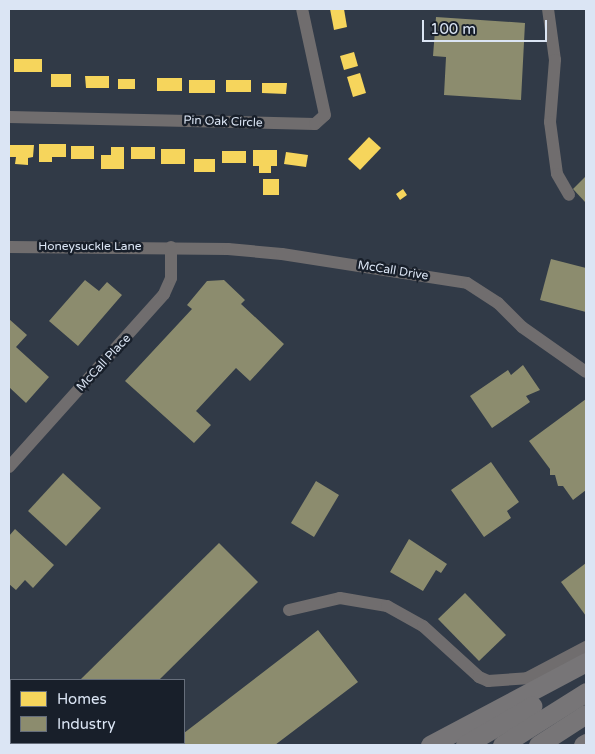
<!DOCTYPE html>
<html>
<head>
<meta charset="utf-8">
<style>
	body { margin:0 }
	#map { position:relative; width:595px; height:754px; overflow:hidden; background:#313a47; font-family:"Varela Round",sans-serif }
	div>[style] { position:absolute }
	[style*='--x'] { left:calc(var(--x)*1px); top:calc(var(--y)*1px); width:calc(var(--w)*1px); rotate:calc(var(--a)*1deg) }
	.homes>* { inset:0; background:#f6d55c }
	.industry>* { inset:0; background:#8c8c6e }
	.minor>* { height:12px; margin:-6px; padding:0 6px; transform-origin:6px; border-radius:6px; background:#706d6e }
	.highway>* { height:19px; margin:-9.5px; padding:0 9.5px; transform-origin:9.5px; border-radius:9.5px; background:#777577 }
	span { translate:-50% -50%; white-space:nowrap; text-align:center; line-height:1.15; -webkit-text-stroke:5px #181f2a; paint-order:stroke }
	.street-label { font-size:12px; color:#dbe5f4 }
	.frame { position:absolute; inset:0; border:10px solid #dbe5f4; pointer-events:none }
	.legend { position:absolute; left:10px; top:679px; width:175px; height:65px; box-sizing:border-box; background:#181f2a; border:1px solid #666e7b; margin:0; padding:6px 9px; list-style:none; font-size:15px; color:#dbe5f4 }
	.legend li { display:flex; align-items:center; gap:10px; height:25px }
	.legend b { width:25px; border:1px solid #666e7b }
	.scale { position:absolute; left:422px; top:20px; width:125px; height:22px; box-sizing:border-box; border:2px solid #dbe5f4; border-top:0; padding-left:6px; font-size:15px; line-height:18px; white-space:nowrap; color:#dbe5f4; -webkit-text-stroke:4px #181f2a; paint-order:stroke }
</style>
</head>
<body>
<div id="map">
	<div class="homes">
		<i style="clip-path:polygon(330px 9px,344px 9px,347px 27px,334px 30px)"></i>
		<i style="clip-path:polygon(354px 52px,358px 66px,344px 70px,340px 56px)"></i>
		<i style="clip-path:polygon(14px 59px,42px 59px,42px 72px,14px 72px)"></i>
		<i style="clip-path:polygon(360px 73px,366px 93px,353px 97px,347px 77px)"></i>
		<i style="clip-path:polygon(51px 74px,71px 74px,71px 87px,51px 87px)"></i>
		<i style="clip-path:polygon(85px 76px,109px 76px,109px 88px,86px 88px)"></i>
		<i style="clip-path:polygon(157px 78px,182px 78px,182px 91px,157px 91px)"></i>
		<i style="clip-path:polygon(118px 79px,135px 79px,135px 89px,118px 89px)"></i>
		<i style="clip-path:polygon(189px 80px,215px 80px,215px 93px,189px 93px)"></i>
		<i style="clip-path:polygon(226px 80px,251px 80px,251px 92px,226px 92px)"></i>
		<i style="clip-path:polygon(262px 83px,287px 83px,286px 94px,262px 93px)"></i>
		<i style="clip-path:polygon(369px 137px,381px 148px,360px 170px,348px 159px)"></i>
		<i style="clip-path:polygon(39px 144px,66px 144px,66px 157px,52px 157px,52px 162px,39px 162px)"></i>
		<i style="clip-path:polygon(10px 145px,34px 145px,33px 157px,28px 158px,28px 165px,15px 164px,16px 157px,9px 157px)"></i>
		<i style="clip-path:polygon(71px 146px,94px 146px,94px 159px,71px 159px)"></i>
		<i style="clip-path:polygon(111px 147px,124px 147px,124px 169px,101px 169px,101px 155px,111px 155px)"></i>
		<i style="clip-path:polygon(131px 147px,155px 147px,155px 159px,131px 159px)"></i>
		<i style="clip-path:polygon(161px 149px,185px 149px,185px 164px,161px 164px)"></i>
		<i style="clip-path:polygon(253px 150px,277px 150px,277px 166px,271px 166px,271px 173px,259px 173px,259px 166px,253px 166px)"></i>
		<i style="clip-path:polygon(222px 151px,246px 151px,246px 163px,222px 163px)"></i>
		<i style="clip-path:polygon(286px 152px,308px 155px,306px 167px,284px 164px)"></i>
		<i style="clip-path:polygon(194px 159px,215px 159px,215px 172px,194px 172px)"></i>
		<i style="clip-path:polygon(263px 179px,279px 179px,279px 195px,263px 195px)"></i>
		<i style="clip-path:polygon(403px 189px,407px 195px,400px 200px,396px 194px)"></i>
	</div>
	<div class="industry">
		<i style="clip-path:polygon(436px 17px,525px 23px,521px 100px,444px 95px,446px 57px,433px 56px)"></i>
		<i style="clip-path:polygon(586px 176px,586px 203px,573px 189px)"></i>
		<i style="clip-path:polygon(551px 259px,586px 268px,586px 312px,540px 300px)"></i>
		<i style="clip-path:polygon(85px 280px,99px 291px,107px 282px,122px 295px,78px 346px,49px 321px)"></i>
		<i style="clip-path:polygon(224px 280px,245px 300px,241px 304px,284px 344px,250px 381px,236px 368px,196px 411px,211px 425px,194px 443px,125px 381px,192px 309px,187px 305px,207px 281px)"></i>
		<i style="clip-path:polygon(9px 319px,27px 335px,16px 347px,49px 377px,26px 403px,9px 387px)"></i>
		<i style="clip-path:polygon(523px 365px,540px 390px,526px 396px,530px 402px,492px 428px,470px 396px,508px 370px,511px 375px)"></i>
		<i style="clip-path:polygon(586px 399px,586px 490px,573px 500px,563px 486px,558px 486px,555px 475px,550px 475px,550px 469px,529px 441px)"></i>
		<i style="clip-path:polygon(491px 462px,519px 502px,507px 511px,511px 518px,484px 537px,451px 490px)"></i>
		<i style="clip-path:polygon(63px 473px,101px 508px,66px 546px,28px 511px)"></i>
		<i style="clip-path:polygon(316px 481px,339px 495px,314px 537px,291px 523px)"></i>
		<i style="clip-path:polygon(15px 529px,54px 565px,33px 588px,25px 580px,16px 590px,9px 584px,9px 536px)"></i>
		<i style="clip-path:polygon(409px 539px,447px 564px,441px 573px,436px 570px,423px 591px,390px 572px)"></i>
		<i style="clip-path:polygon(219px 543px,258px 582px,159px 680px,80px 680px)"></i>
		<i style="clip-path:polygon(586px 563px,586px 616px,561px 582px)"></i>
		<i style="clip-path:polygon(465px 593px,506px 635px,479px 661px,438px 619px)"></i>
		<i style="clip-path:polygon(318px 630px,358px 682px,275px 745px,168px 745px,184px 743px,184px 733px)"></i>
		<i style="clip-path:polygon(17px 743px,96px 743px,15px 745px)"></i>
	</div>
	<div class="minor">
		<i style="--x:548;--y:9;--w:51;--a:82.2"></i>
		<i style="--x:555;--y:60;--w:62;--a:94.6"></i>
		<i style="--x:550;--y:122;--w:52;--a:82.3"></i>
		<i style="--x:557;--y:174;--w:24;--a:60"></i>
		<i style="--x:9;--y:117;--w:306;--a:1.3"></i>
		<i style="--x:315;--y:124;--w:13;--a:-42"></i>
		<i style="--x:325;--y:115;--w:108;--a:-102.2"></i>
		<i style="--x:9;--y:247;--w:219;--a:0.5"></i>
		<i style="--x:228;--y:249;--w:54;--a:5.3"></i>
		<i style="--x:282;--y:254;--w:187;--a:8.9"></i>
		<i style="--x:467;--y:283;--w:37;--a:33"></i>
		<i style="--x:498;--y:303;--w:34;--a:45"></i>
		<i style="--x:522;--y:327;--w:78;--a:35.1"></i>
		<i style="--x:9;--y:467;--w:232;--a:-48.1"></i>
		<i style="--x:164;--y:294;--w:17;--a:-66"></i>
		<i style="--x:171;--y:278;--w:31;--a:-90"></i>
		<i style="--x:289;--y:610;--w:52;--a:-13.2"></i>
		<i style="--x:340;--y:598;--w:48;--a:9.7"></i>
		<i style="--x:387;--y:606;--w:41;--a:29.1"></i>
		<i style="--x:423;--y:626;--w:76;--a:42.3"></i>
		<i style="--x:479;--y:677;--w:10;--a:24"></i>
		<i style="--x:488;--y:681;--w:39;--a:-4"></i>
		<i style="--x:527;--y:678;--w:67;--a:-27.7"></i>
	</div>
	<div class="highway">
		<i style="--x:430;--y:745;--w:177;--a:-28"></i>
		<i style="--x:465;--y:745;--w:78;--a:-30.2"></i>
		<i style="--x:502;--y:745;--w:99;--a:-32.2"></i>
		<i style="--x:538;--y:745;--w:57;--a:-32.9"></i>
		<i style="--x:583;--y:745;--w:4;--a:-34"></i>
	</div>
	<div class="street-label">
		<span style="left:223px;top:122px;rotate:2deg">Pin Oak Circle</span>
		<span style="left:90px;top:247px">Honeysuckle Lane</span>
		<span style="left:393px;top:271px;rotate:9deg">McCall Drive</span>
		<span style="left:104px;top:363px;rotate:-47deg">McCall Place</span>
	</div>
	<div class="frame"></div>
	<ul class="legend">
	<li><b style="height:14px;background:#f6d55c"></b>Homes</li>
	<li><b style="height:14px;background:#8c8c6e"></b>Industry</li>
	</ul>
	<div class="scale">100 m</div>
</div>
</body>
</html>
